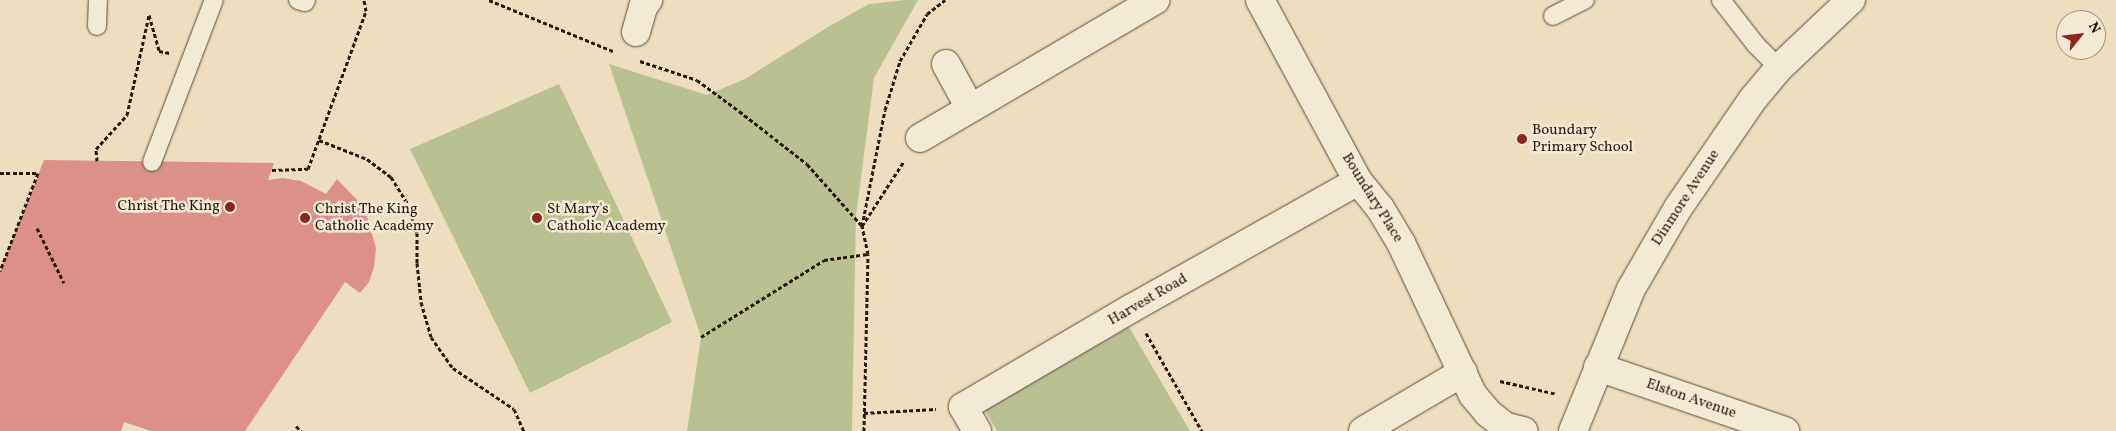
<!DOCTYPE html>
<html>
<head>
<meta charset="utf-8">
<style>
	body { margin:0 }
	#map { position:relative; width:2116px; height:431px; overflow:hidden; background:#eddec0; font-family:Vollkorn,serif }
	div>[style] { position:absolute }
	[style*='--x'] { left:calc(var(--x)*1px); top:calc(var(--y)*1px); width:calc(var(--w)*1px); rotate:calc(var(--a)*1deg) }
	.green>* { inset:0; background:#bac191 }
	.building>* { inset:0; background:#dc9088 }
	.path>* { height:3px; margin-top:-1.5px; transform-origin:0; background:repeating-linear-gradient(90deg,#2a180f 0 4px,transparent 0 6.5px) }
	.roads { filter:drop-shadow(0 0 1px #5b4a3b) drop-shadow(0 0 1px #5b4a3b) }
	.service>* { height:18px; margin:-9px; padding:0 9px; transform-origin:9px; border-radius:9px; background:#f3ead6 }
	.minor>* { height:28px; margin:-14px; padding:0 14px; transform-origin:14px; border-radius:14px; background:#f3ead6 }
	.dots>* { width:14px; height:14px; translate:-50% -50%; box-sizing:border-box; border:2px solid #f3ead6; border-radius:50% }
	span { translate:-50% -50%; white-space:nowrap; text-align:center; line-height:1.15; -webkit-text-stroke:5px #f3ead6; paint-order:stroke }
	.poi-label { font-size:15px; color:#2a180f }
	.left { translate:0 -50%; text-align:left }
	.right { translate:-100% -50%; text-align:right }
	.street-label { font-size:15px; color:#2a180f }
	.north { position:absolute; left:2056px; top:10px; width:50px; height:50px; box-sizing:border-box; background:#f3ead6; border:1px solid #a39686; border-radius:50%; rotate:61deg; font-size:14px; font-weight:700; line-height:20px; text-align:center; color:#2a180f }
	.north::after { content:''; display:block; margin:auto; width:18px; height:22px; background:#8f2418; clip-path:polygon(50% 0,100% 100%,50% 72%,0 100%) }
</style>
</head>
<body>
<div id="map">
	<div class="green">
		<i style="clip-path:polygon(906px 0,918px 0,874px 78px,856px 216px,852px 431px,687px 431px,701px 337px,609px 64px,707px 95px,745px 79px,828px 27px,869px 4px)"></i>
		<i style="clip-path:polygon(559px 84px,672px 322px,530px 393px,410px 149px)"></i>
		<i style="clip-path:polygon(1129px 327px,1190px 431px,997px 431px,985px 410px)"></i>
	</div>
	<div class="building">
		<i style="clip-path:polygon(44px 160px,274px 163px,268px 180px,283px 178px,301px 181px,326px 194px,337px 179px,359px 202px,367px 217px,376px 248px,374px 267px,369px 282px,360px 293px,345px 282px,245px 431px,151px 431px,124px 422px,121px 431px,0 431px,0 271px)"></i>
	</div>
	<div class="path">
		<i style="--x:489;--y:0;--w:134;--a:22.4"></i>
		<i style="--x:640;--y:61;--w:60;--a:18.4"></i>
		<i style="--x:697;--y:80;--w:52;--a:36.4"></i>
		<i style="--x:739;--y:111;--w:86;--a:37.9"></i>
		<i style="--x:807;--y:164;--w:83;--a:48.4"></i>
		<i style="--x:862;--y:226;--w:77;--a:-57.1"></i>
		<i style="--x:319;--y:140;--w:52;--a:21.6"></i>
		<i style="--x:367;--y:159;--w:30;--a:37"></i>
		<i style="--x:391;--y:177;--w:32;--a:58"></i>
		<i style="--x:408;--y:204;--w:30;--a:73"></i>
		<i style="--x:417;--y:233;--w:30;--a:90"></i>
		<i style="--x:417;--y:263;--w:39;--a:84"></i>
		<i style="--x:421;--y:302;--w:36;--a:74"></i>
		<i style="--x:431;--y:337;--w:38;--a:55"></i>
		<i style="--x:453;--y:368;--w:73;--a:33.9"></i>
		<i style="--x:514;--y:409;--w:24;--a:66"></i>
		<i style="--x:97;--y:161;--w:12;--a:-95"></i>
		<i style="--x:96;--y:149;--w:46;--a:-47.6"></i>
		<i style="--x:127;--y:115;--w:102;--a:-77.6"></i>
		<i style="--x:149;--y:15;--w:37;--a:74"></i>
		<i style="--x:159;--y:51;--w:11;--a:10"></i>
		<i style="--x:272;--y:170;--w:36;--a:-2"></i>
		<i style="--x:308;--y:169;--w:168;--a:-69.8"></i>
		<i style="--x:366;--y:11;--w:11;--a:-100"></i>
		<i style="--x:0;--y:173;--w:38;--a:0"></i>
		<i style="--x:38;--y:173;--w:105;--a:111.2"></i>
		<i style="--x:37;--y:228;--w:61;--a:63.9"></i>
		<i style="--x:1146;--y:333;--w:113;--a:60.3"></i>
		<i style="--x:701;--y:337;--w:145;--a:-32"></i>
		<i style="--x:824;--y:260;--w:44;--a:-7.8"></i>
		<i style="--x:1500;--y:381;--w:58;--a:12.8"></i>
		<i style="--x:864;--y:413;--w:72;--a:-3.2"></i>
		<i style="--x:296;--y:426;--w:7;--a:45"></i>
		<i style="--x:864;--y:431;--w:177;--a:-88.7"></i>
		<i style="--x:868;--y:254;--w:29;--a:-102"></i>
		<i style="--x:862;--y:226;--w:118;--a:-78.8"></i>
		<i style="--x:885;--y:110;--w:51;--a:-73"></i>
		<i style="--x:900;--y:61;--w:54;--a:-60.1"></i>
		<i style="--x:927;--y:14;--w:23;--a:-38"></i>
	</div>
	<div class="roads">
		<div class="service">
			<i style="--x:298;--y:0;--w:7;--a:16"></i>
			<i style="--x:305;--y:2;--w:2;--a:-63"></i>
			<i style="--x:1721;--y:0;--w:57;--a:52.1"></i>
			<i style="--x:1756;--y:45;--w:33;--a:45"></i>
			<i style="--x:1553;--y:16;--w:36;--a:-27"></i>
			<i style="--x:97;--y:26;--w:26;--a:-88"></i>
			<i style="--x:152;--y:162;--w:173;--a:-69.1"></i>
		</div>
		<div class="minor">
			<i style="--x:1260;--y:0;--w:206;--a:61.6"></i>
			<i style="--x:1358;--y:181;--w:35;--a:51"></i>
			<i style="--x:1380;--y:208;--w:41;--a:59"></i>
			<i style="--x:1401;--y:243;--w:168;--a:64.7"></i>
			<i style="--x:1473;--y:395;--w:23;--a:50"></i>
			<i style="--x:1488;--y:413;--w:23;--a:38"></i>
			<i style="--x:1506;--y:427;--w:18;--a:13"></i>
			<i style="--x:636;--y:32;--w:26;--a:-74"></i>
			<i style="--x:643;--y:7;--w:9;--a:-54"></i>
			<i style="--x:946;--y:64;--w:50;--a:61.4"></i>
			<i style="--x:920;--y:138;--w:273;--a:-30.4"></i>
			<i style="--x:1598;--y:367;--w:198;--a:18.9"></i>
			<i style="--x:977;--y:431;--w:28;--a:-120"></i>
			<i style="--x:963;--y:407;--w:196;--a:-30.4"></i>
			<i style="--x:1132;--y:308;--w:259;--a:-29.3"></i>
			<i style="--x:1363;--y:431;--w:116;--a:-30.5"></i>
			<i style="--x:1573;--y:431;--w:153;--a:-67.8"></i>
			<i style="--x:1631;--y:289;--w:94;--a:-59.9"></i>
			<i style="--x:1678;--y:208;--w:132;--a:-55.5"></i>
			<i style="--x:1753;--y:99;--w:40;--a:-50"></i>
			<i style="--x:1779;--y:68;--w:99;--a:-43.4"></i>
		</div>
	</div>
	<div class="dots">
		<i style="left:1522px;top:139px;background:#8f2418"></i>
		<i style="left:230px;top:207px;background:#8f2418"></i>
		<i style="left:305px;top:218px;background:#8f2418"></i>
		<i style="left:537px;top:218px;background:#8f2418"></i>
	</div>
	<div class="poi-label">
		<span class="left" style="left:1532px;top:139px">Boundary<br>Primary School</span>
		<span class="right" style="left:220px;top:207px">Christ The King</span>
		<span class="left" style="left:315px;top:218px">Christ The King<br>Catholic Academy</span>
		<span class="left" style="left:547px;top:218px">St Mary's<br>Catholic Academy</span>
	</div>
	<div class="street-label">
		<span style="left:1372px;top:198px;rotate:58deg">Boundary Place</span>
		<span style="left:1686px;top:198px;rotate:-57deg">Dinmore Avenue</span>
		<span style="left:1148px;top:300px;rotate:-30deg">Harvest Road</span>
		<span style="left:1691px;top:399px;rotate:19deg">Elston Avenue</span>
	</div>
	<div class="north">N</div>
</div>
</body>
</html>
